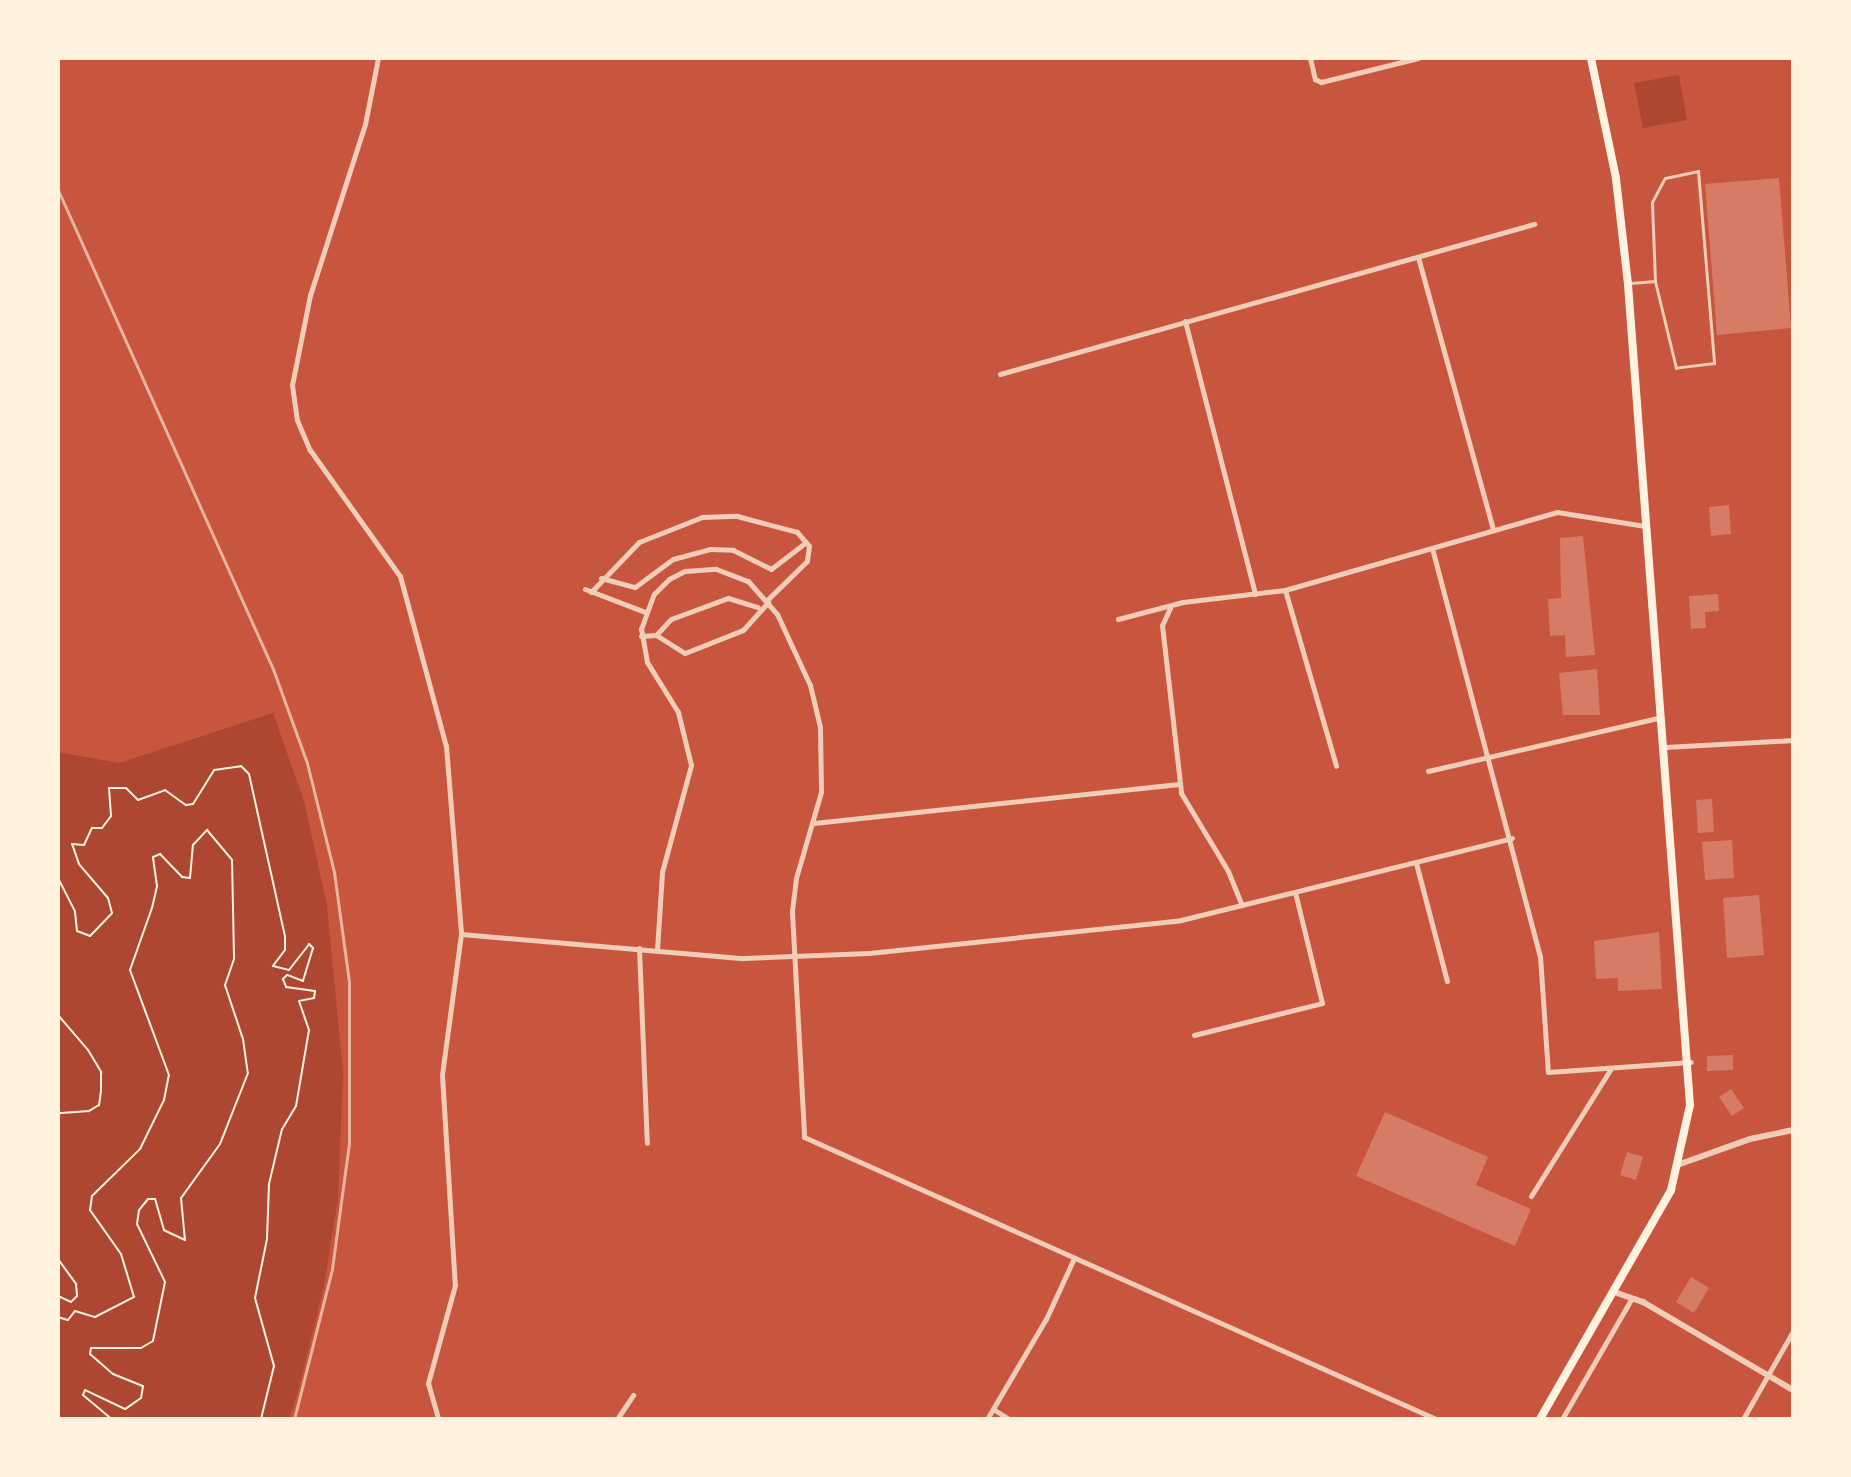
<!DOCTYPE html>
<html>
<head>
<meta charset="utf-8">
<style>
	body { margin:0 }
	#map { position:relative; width:1851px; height:1477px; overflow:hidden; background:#c8553d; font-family:Quicksand,sans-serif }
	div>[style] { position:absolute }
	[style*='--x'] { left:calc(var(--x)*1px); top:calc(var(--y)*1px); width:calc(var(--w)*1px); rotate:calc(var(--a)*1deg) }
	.green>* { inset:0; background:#ae4732 }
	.building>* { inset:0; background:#d67c66 }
	.path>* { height:2px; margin:-1px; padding:0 1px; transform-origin:1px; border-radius:1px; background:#fff3e0 }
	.service>* { height:3px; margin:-1.5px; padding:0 1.5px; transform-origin:1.5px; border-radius:1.5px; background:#f1ccb7 }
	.minor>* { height:5px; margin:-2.5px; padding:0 2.5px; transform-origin:2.5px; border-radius:2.5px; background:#f1ccb7 }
	.tertiary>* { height:6px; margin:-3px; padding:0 3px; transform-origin:3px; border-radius:3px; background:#f1ccb7 }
	.primary>* { height:8px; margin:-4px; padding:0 4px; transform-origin:4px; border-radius:4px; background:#fff3e0 }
	.rail>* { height:3px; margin:-1.5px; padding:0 1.5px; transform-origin:1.5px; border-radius:1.5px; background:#e9b49f }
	span { translate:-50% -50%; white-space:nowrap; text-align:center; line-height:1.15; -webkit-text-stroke:7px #fff3e0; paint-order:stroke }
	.frame { position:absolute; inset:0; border:60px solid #fff3e0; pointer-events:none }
</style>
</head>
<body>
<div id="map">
	<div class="green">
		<i style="clip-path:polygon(1679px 75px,1687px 120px,1643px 128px,1634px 83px)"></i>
		<i style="clip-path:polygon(273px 713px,304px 801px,327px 905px,343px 1073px,338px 1199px,324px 1286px,297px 1396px,289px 1419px,58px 1419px,58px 752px,119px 763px)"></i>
	</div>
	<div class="building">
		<i style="clip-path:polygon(1779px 178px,1791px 328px,1717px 335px,1705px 184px)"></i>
		<i style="clip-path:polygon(1729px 505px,1731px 534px,1711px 536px,1709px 507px)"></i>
		<i style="clip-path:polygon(1583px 536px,1595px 655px,1566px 657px,1565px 635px,1550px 636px,1548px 599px,1561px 598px,1560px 538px)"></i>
		<i style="clip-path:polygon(1718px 594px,1719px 611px,1705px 612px,1706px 628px,1691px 629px,1689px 596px)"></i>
		<i style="clip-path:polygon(1597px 669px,1600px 715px,1563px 715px,1559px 673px)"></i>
		<i style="clip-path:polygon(1712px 799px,1714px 832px,1698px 833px,1696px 800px)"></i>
		<i style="clip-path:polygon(1732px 840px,1734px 878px,1705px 880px,1702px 842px)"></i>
		<i style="clip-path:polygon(1759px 895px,1764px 955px,1727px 958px,1723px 898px)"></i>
		<i style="clip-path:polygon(1659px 932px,1662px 989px,1618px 991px,1618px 978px,1596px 979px,1594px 941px)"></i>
		<i style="clip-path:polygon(1733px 1055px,1733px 1070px,1707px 1071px,1707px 1056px)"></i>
		<i style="clip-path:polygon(1731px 1089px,1744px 1108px,1732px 1116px,1719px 1097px)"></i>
		<i style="clip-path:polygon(1385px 1112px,1488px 1157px,1476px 1185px,1531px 1209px,1515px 1246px,1356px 1176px)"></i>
		<i style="clip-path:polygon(1627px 1152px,1643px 1157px,1636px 1180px,1620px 1175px)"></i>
		<i style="clip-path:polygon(1691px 1277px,1709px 1288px,1694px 1313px,1676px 1302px)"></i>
	</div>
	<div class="path">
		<i style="--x:58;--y:878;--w:38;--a:63"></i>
		<i style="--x:75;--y:912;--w:19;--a:84"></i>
		<i style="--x:77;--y:931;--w:14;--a:21"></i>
		<i style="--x:90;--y:936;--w:32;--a:-46"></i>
		<i style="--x:112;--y:913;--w:16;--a:-105"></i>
		<i style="--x:108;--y:898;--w:45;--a:-130.5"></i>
		<i style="--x:79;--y:864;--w:21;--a:-109"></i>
		<i style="--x:72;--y:844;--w:12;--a:5"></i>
		<i style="--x:84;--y:845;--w:19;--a:-65"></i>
		<i style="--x:92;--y:828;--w:10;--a:0"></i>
		<i style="--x:102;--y:828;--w:15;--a:-53"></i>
		<i style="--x:111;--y:816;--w:28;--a:-94"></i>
		<i style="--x:109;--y:788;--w:17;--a:0"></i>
		<i style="--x:126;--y:788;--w:17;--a:45"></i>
		<i style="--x:138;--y:800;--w:29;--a:-20"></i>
		<i style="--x:165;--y:790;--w:26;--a:36"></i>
		<i style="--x:186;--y:805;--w:7;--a:-8"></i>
		<i style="--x:193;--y:804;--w:40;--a:-58"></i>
		<i style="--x:214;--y:770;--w:27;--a:-8"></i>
		<i style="--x:241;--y:766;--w:11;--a:45"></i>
		<i style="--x:249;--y:774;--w:166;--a:77.5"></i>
		<i style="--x:285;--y:936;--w:14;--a:90"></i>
		<i style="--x:285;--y:950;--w:20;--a:127"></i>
		<i style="--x:273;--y:966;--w:16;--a:14"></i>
		<i style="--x:289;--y:970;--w:33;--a:-52"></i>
		<i style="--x:309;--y:944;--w:6;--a:45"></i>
		<i style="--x:313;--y:948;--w:34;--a:107"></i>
		<i style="--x:303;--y:981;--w:17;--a:-159"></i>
		<i style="--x:287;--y:975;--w:6;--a:135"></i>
		<i style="--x:283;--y:979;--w:9;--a:69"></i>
		<i style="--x:286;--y:987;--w:29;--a:8"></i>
		<i style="--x:315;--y:991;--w:7;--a:98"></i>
		<i style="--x:314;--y:998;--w:15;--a:169"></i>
		<i style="--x:299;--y:1001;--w:31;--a:71"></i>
		<i style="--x:309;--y:1030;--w:77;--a:99.7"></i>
		<i style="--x:296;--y:1106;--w:27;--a:121"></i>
		<i style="--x:282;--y:1129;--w:57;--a:103.3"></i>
		<i style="--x:269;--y:1184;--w:55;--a:92.1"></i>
		<i style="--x:267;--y:1239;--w:60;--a:101.5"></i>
		<i style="--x:255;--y:1298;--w:71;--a:74.4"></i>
		<i style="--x:274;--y:1366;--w:55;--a:103.8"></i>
		<i style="--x:58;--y:1015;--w:46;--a:49.4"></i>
		<i style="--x:88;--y:1050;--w:26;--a:59"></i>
		<i style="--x:101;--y:1072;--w:19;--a:90"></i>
		<i style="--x:101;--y:1091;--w:14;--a:98"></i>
		<i style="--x:99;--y:1105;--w:12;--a:149"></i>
		<i style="--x:89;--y:1111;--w:31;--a:176"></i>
		<i style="--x:58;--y:1259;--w:31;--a:54"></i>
		<i style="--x:76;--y:1284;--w:12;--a:85"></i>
		<i style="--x:77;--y:1296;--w:8;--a:135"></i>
		<i style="--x:71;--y:1302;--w:14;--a:-155"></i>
		<i style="--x:58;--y:1317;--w:10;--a:17"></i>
		<i style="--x:68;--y:1320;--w:11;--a:-52"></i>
		<i style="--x:75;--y:1311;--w:21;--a:17"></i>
		<i style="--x:95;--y:1317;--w:44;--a:-27.1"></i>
		<i style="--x:134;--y:1297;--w:45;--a:-106.8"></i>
		<i style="--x:121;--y:1254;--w:54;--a:-125.2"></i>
		<i style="--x:90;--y:1210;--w:14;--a:-82"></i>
		<i style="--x:92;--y:1196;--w:67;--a:-44.4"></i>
		<i style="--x:140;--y:1149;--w:55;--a:-63.9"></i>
		<i style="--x:164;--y:1100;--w:25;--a:-79"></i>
		<i style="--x:169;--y:1075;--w:112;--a:-110.4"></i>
		<i style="--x:130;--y:970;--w:66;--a:-70.5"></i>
		<i style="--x:152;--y:908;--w:23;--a:-77"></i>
		<i style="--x:157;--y:886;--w:29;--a:-98"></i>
		<i style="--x:153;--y:857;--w:8;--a:-23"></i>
		<i style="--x:160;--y:854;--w:32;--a:46"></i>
		<i style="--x:182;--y:877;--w:8;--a:7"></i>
		<i style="--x:190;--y:878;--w:33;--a:-85"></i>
		<i style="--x:193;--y:845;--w:21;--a:-47"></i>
		<i style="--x:207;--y:830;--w:39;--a:50"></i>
		<i style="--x:232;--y:860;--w:99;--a:88.8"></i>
		<i style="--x:234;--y:959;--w:28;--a:109"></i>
		<i style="--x:225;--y:985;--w:57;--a:71.6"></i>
		<i style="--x:243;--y:1039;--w:34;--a:82"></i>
		<i style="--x:248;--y:1073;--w:76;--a:111.5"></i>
		<i style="--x:220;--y:1144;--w:67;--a:125.8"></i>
		<i style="--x:181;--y:1198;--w:42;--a:84.6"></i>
		<i style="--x:185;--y:1240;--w:23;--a:-155"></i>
		<i style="--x:164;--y:1230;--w:32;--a:-106"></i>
		<i style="--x:155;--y:1199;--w:7;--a:180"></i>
		<i style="--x:148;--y:1199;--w:14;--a:129"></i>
		<i style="--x:139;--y:1210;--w:14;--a:98"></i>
		<i style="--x:137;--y:1224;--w:64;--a:64.2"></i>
		<i style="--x:165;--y:1282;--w:60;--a:101.5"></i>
		<i style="--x:153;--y:1341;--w:14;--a:150"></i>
		<i style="--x:141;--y:1348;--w:50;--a:180"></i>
		<i style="--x:91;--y:1348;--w:6;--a:99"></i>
		<i style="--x:90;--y:1354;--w:30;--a:41"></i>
		<i style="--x:113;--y:1374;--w:32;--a:22"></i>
		<i style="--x:143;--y:1386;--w:12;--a:99"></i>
		<i style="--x:141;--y:1398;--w:19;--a:145"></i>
		<i style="--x:125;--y:1409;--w:44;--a:-154.6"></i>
		<i style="--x:85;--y:1390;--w:5;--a:112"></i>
		<i style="--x:83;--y:1395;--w:38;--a:40"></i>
	</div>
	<div class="service">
		<i style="--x:1698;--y:171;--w:193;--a:85.2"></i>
		<i style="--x:1714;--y:363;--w:38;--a:173"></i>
		<i style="--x:1676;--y:368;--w:89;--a:-103.6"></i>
		<i style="--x:1655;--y:281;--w:79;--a:-92.2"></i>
		<i style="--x:1652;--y:202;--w:27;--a:-62"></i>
		<i style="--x:1665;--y:178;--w:34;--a:-12"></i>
		<i style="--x:1631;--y:283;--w:24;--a:-5"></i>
	</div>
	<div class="minor">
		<i style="--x:378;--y:58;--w:67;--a:101.1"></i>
		<i style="--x:365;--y:124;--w:180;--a:107.8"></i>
		<i style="--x:310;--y:295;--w:92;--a:101.3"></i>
		<i style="--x:292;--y:385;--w:35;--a:82"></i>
		<i style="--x:297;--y:420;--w:33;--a:67"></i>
		<i style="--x:310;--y:450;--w:155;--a:54.5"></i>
		<i style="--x:400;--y:576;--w:176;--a:74.9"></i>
		<i style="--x:446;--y:746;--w:189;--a:85.4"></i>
		<i style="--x:461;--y:934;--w:142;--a:97.7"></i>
		<i style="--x:442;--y:1075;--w:210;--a:86.5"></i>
		<i style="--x:455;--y:1285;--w:102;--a:105.4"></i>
		<i style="--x:428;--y:1383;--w:37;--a:74"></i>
		<i style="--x:1310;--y:58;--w:22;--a:77"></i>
		<i style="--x:1315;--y:79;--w:7;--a:27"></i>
		<i style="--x:1321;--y:82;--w:100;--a:-13.9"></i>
		<i style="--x:1418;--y:257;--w:283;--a:74.6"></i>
		<i style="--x:1185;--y:321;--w:282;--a:75.6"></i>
		<i style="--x:1000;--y:374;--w:555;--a:-15.69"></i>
		<i style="--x:1432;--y:548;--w:422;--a:75.2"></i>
		<i style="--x:1540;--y:956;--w:116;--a:86.1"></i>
		<i style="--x:1548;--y:1072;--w:143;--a:-4"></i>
		<i style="--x:601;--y:578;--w:35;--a:15"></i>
		<i style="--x:635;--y:587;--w:47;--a:-36.4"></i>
		<i style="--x:673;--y:559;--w:38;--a:-15"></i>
		<i style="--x:710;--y:549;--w:23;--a:2"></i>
		<i style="--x:733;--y:550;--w:42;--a:26.6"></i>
		<i style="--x:771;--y:569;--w:44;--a:-37.6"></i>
		<i style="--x:585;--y:589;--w:64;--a:21"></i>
		<i style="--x:1285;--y:590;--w:183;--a:73.8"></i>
		<i style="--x:591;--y:592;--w:69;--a:-46.2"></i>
		<i style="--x:639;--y:542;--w:68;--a:-21.6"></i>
		<i style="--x:702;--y:517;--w:35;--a:-2"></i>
		<i style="--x:737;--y:516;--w:62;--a:14.9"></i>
		<i style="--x:797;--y:532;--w:18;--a:49"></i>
		<i style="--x:809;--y:546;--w:15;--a:98"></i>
		<i style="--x:807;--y:561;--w:56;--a:135.7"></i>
		<i style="--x:1170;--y:608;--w:19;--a:115"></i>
		<i style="--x:1162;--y:625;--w:169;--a:83.5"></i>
		<i style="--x:1181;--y:793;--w:91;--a:58.9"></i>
		<i style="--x:1228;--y:871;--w:37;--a:68"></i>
		<i style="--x:1118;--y:619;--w:67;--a:-14.7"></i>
		<i style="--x:1183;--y:602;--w:103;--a:-6.7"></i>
		<i style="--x:1285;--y:590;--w:283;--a:-16"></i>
		<i style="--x:1557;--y:512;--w:89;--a:9"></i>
		<i style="--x:656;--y:635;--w:22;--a:-47"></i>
		<i style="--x:671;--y:619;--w:61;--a:-20.2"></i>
		<i style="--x:728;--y:598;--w:31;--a:17"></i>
		<i style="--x:641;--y:636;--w:15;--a:-4"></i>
		<i style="--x:656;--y:635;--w:34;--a:32"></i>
		<i style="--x:685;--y:653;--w:62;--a:-21.6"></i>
		<i style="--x:743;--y:630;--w:38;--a:-48"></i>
		<i style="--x:1665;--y:747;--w:128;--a:-3.1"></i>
		<i style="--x:1428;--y:771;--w:239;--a:-13"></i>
		<i style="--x:814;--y:823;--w:367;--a:-6.1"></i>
		<i style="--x:1416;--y:863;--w:122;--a:75.3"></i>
		<i style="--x:461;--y:934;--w:283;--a:4.9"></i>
		<i style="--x:743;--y:958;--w:126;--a:-2.3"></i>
		<i style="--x:869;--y:953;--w:314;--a:-6"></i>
		<i style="--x:1181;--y:920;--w:341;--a:-13.9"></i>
		<i style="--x:639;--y:948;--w:195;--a:87.7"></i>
		<i style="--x:657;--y:950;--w:78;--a:-86.3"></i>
		<i style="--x:662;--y:872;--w:111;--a:-74.8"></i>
		<i style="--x:691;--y:765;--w:55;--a:-103.8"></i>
		<i style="--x:678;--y:712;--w:59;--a:-121.8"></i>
		<i style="--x:647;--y:662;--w:34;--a:-100"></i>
		<i style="--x:641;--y:629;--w:37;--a:-70"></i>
		<i style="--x:654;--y:594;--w:21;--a:-45"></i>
		<i style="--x:669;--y:579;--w:18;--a:-27"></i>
		<i style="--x:685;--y:571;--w:31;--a:-4"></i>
		<i style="--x:716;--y:569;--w:34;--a:21"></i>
		<i style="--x:748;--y:581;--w:44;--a:48.7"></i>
		<i style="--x:777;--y:614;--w:78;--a:65.1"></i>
		<i style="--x:810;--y:685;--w:43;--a:76.6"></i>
		<i style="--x:820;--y:727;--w:65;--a:89.1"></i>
		<i style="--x:821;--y:792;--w:90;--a:106.2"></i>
		<i style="--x:796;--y:878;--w:34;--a:97"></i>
		<i style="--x:792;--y:912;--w:225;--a:86.9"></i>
		<i style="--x:804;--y:1137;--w:692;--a:24.05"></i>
		<i style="--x:1194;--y:1035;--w:132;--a:-14"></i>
		<i style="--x:1322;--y:1003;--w:114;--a:-103.7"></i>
		<i style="--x:1531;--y:1196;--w:149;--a:-57.9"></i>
		<i style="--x:993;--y:1409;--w:19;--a:32"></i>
		<i style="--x:617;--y:1419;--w:29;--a:-56"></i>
		<i style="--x:987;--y:1419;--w:116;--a:-59.5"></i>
		<i style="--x:1046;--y:1319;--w:67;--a:-65.3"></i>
		<i style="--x:1562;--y:1419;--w:140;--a:-60"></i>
		<i style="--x:1743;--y:1419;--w:101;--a:-60.4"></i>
	</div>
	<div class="tertiary">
		<i style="--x:1680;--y:1164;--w:74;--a:-19.7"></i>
		<i style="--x:1750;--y:1139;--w:44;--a:-11.8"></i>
		<i style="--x:1614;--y:1292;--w:31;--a:19"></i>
		<i style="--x:1643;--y:1302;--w:174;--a:30.4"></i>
	</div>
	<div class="primary">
		<i style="--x:1540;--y:1419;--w:264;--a:-60.2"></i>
		<i style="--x:1671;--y:1190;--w:87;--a:-77.4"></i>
		<i style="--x:1690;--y:1105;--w:823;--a:-94.32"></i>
		<i style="--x:1628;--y:284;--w:107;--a:-96.5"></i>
		<i style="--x:1616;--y:178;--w:123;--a:-101.8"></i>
	</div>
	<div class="rail">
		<i style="--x:58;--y:190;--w:525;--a:65.83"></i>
		<i style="--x:273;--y:669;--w:100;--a:70.1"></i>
		<i style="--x:307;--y:763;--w:112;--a:76.1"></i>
		<i style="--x:334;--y:872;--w:111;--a:82.2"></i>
		<i style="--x:349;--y:982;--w:161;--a:90"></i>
		<i style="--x:349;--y:1143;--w:127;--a:97.7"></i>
		<i style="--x:332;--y:1269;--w:155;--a:104.2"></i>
	</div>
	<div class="frame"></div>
</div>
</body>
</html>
